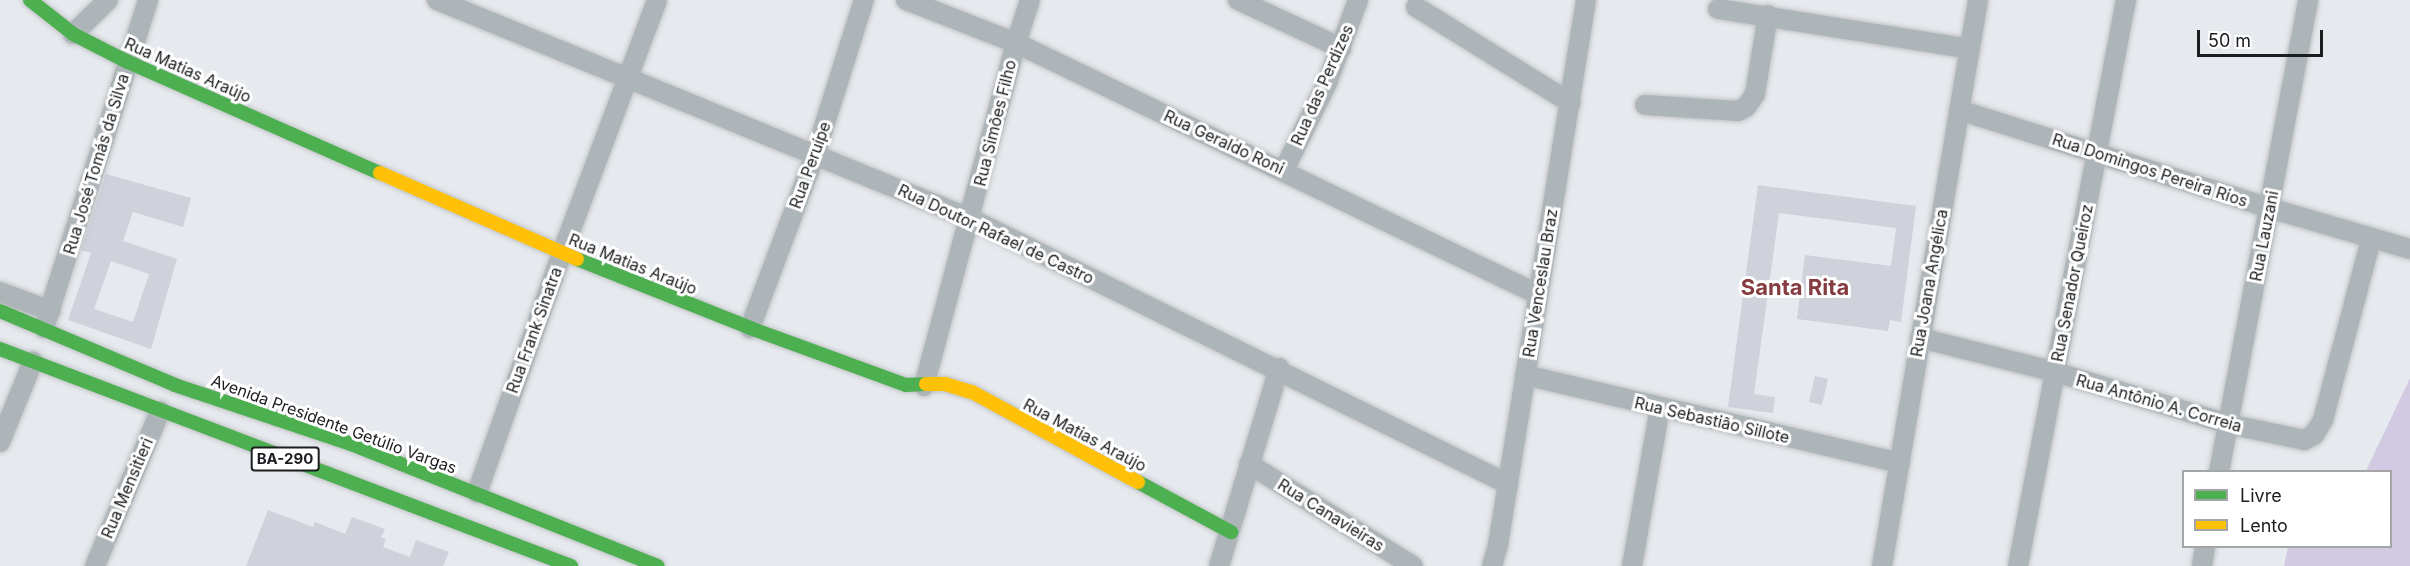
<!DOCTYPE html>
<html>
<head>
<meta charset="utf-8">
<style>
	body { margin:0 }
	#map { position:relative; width:2410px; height:566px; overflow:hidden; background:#e6e9ed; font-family:Inter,sans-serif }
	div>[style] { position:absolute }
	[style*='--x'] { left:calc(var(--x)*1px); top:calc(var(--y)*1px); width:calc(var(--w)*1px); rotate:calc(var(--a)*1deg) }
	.forest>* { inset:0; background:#d2cae3 }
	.building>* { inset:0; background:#cfd1db }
	.roads { filter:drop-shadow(0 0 2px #c2c4c7) drop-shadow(0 0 2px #c2c4c7) }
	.street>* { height:20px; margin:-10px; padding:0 10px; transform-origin:10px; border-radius:10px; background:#aeb5b9 }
	.fast>* { height:14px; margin:-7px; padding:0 7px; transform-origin:7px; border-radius:7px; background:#4caf50 }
	.slow>* { height:14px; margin:-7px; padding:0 7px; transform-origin:7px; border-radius:7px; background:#ffc107 }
	span { translate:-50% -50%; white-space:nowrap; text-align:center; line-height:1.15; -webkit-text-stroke:6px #fff; paint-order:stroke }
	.shield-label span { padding:2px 4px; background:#fff; border:2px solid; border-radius:4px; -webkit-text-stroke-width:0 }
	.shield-label { font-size:15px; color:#1b1d20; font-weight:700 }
	.street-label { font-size:16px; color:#1b1d20 }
	.district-label { font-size:22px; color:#843c40; font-weight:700 }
	.legend { position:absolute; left:2182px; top:470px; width:210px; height:78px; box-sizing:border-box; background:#fff; border:2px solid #a4a5a6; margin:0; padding:8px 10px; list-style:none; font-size:18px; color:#1b1d20 }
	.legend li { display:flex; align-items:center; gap:12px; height:30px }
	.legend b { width:30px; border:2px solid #a4a5a6 }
	.scale { position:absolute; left:2197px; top:30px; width:126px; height:27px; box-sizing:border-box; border:3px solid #1b1d20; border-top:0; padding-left:8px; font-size:18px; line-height:21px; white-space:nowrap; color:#1b1d20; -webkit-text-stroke:4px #fff; paint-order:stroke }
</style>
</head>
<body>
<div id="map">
	<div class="forest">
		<i style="clip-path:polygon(2410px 378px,2410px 566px,2284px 566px,2288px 547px,2390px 546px,2390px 472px,2366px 471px)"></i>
	</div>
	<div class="building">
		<i style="clip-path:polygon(evenodd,106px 174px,191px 198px,183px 227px,133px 212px,123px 241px,177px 259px,151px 349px,68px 320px,91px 253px,81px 250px,106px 174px,111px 261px,149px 274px,133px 322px,94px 309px,111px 261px)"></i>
		<i style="clip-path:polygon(1758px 185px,1916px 206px,1901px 322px,1890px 320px,1888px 331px,1797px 319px,1805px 255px,1891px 266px,1896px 228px,1779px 213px,1754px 394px,1775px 397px,1773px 413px,1728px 407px)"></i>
		<i style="clip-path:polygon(1815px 376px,1828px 379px,1822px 405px,1809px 402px)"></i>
		<i style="clip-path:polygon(268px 510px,313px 527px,315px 522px,345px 534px,352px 517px,385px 529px,381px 537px,386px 539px,383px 547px,410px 557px,416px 540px,449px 552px,443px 566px,246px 566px)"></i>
	</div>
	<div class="roads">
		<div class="street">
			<i style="--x:437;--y:0;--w:577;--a:22.3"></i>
			<i style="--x:971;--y:219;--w:599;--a:26.27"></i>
			<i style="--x:906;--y:0;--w:118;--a:21.4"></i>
			<i style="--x:1016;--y:43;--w:578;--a:25.72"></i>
			<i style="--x:1238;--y:0;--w:114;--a:25"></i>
			<i style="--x:1416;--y:7;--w:182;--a:31.8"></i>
			<i style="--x:1718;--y:9;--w:255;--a:9"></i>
			<i style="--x:73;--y:34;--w:49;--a:-44.2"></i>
			<i style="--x:1645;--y:105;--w:93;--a:3.7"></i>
			<i style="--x:1738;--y:111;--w:9;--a:-27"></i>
			<i style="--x:1746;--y:107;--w:16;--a:-55"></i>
			<i style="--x:1755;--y:94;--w:80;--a:-80.7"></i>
			<i style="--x:1959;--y:110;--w:325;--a:17.5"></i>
			<i style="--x:2269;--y:208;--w:147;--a:16.2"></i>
			<i style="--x:1284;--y:170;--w:97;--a:-63.7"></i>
			<i style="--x:1327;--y:83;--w:89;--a:-69.5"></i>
			<i style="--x:0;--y:292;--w:54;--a:20.4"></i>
			<i style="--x:44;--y:328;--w:344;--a:-72.4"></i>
			<i style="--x:750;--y:328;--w:185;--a:-69.4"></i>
			<i style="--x:815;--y:155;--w:163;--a:-72.5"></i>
			<i style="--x:1920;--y:338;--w:139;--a:14.1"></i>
			<i style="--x:2055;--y:372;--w:181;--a:16.7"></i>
			<i style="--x:2228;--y:424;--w:78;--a:11.9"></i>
			<i style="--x:2304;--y:440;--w:11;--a:-27"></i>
			<i style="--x:2314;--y:435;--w:17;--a:-59"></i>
			<i style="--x:2323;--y:420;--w:186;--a:-75.1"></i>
			<i style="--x:1525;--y:375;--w:385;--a:13.2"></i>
			<i style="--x:924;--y:386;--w:355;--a:-75"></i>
			<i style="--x:1016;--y:43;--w:45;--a:-72"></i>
			<i style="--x:0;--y:442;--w:87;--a:-67.8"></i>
			<i style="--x:1249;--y:464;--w:193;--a:31.9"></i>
			<i style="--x:2219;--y:472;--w:480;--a:-79.3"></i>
			<i style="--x:477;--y:493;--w:255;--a:-70.5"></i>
			<i style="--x:562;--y:253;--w:270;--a:-69.4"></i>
			<i style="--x:95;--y:566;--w:168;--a:-67.2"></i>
			<i style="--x:1219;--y:566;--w:207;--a:-73.1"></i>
			<i style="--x:1492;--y:566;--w:22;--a:-74"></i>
			<i style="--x:1498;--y:545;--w:552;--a:-80.83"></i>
			<i style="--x:1632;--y:566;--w:160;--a:-80"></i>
			<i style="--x:1882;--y:566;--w:574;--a:-80.37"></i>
			<i style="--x:2018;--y:566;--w:576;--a:-79.2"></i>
			<i style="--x:2202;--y:566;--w:20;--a:-81"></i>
		</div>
		<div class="fast">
			<i style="--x:30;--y:0;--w:55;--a:38.3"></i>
			<i style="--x:73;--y:34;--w:62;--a:27"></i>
			<i style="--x:128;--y:62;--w:275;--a:23.8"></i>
			<i style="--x:577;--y:259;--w:186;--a:21.7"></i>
			<i style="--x:750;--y:328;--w:166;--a:20.1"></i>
			<i style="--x:906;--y:385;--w:20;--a:-3"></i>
			<i style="--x:0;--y:311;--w:190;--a:22.9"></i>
			<i style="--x:175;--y:385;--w:186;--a:18.5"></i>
			<i style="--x:351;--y:444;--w:330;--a:21.7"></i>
			<i style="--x:0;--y:349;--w:611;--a:20.81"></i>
			<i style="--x:1138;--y:482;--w:106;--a:28.3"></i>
		</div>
		<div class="slow">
			<i style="--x:380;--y:173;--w:215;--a:23.6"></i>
			<i style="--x:926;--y:384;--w:19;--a:0"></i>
			<i style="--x:945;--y:384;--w:28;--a:17"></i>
			<i style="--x:972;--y:392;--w:189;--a:28.5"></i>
		</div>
	</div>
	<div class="shield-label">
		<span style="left:285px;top:459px">BA-290</span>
	</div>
	<div class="street-label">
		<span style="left:188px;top:70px;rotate:24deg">Rua Matias Araújo</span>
		<span style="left:1322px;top:85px;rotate:-66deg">Rua das Perdizes</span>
		<span style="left:995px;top:123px;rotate:-76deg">Rua Simões Filho</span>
		<span style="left:1224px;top:142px;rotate:25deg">Rua Geraldo Roni</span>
		<span style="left:96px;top:164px;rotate:-73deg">Rua José Tomás da Silva</span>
		<span style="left:810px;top:165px;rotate:-70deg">Rua Peruípe</span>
		<span style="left:2150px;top:170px;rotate:18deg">Rua Domingos Pereira Rios</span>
		<span style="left:996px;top:234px;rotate:25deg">Rua Doutor Rafael de Castro</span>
		<span style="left:2264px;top:236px;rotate:-79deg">Rua Lauzani</span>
		<span style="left:633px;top:264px;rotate:22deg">Rua Matias Araújo</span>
		<span style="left:1540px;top:283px;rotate:-81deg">Rua Venceslau Braz</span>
		<span style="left:1929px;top:283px;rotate:-80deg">Rua Joana Angélica</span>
		<span style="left:2072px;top:283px;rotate:-79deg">Rua Senador Queiroz</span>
		<span style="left:534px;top:330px;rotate:-70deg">Rua Frank Sinatra</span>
		<span style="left:2159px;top:403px;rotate:16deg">Rua Antônio A. Correia</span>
		<span style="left:1712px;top:420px;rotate:13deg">Rua Sebastião Sillote</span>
		<span style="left:334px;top:424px;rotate:20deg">Avenida Presidente Getúlio Vargas</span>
		<span style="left:1085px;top:435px;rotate:28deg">Rua Matias Araújo</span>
		<span style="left:127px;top:488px;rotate:-67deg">Rua Mensitieri</span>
		<span style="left:1331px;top:515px;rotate:32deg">Rua Canavieiras</span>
	</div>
	<div class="district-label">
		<span style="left:1795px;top:288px">Santa Rita</span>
	</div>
	<ul class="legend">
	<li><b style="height:8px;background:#4caf50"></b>Livre</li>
	<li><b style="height:8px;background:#ffc107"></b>Lento</li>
	</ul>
	<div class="scale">50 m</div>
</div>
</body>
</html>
